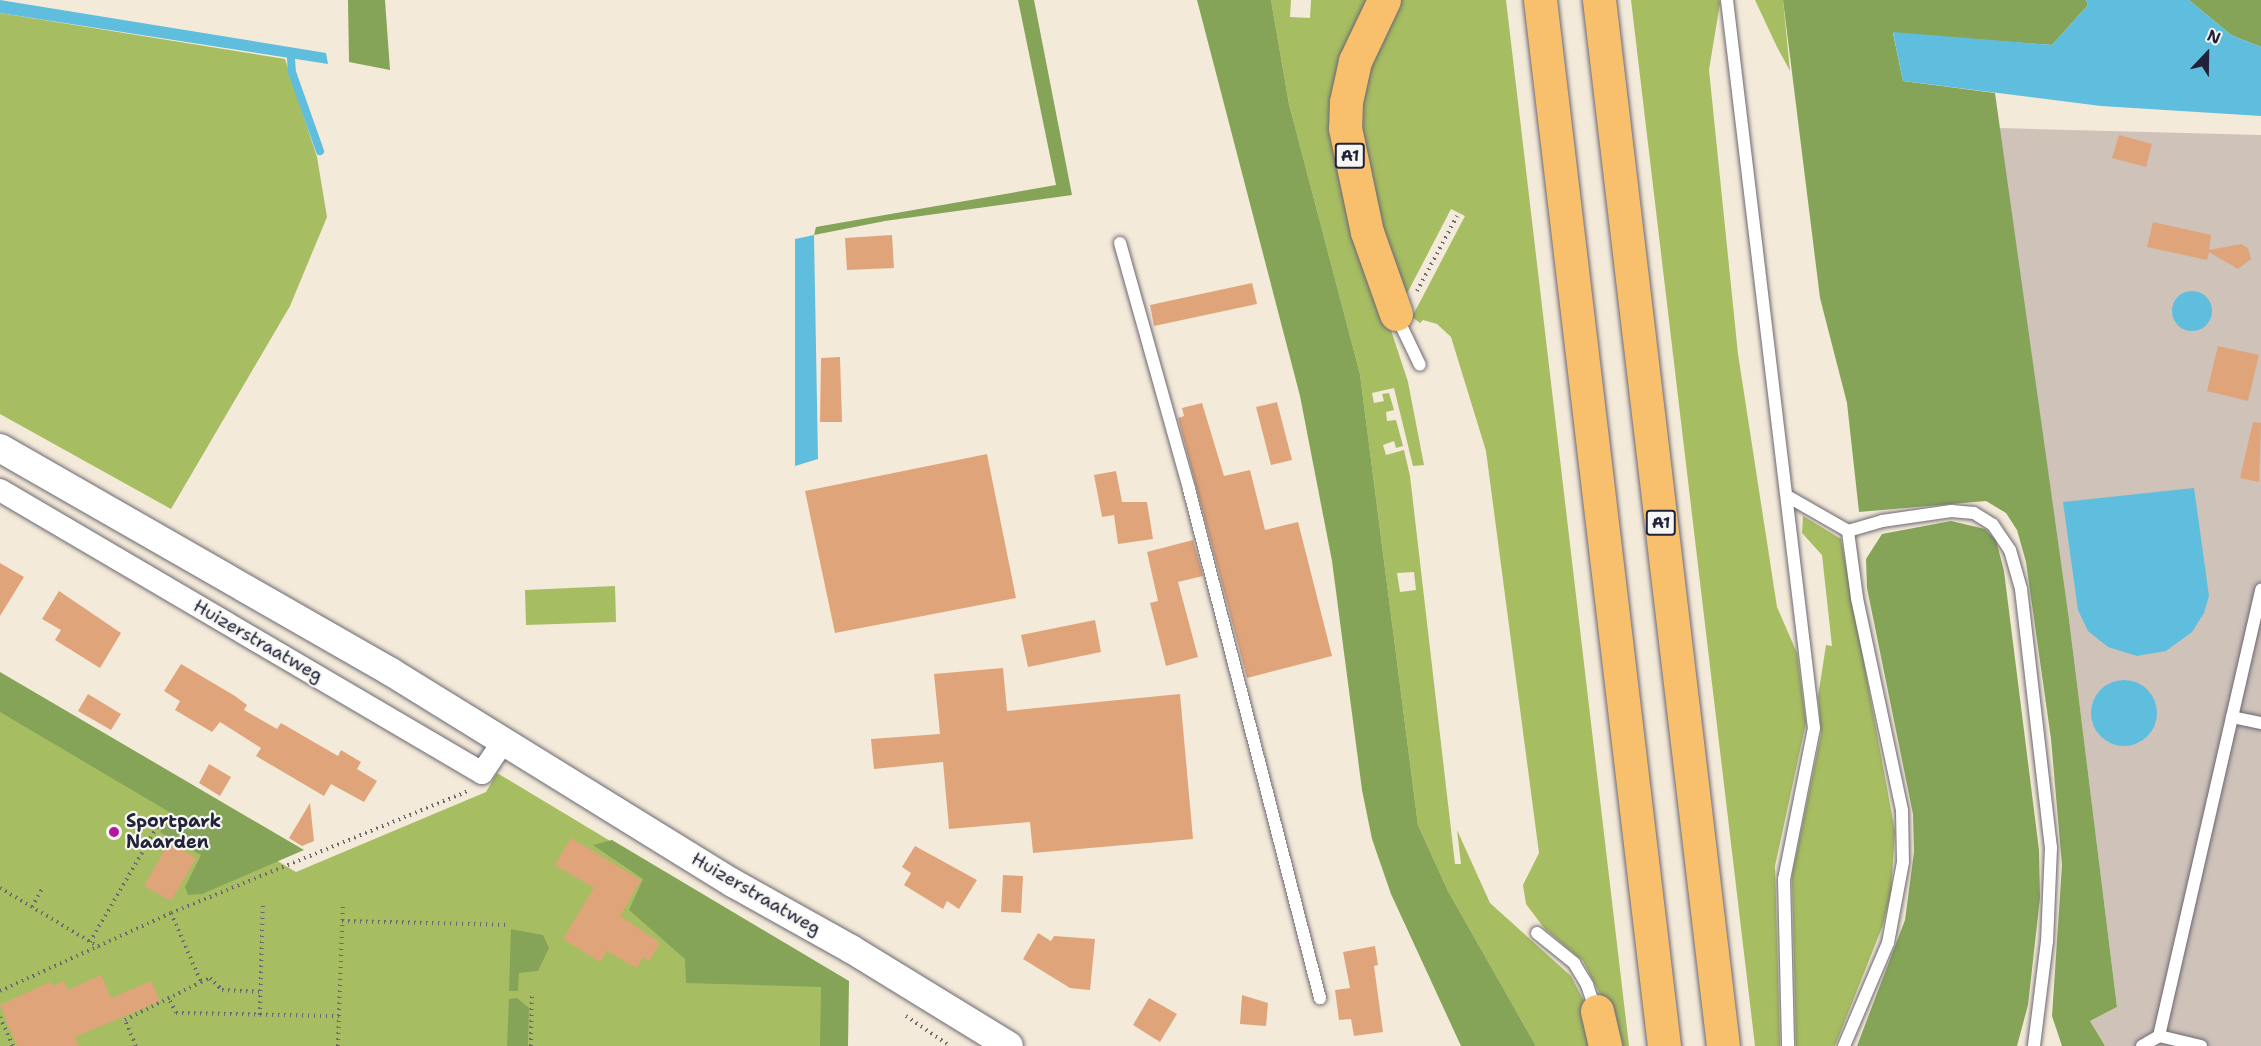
<!DOCTYPE html>
<html>
<head>
<meta charset="utf-8">
<style>
	body { margin:0 }
	#map { position:relative; width:2261px; height:1046px; overflow:hidden; background:#f4ead9; font-family:"Shantell Sans",sans-serif }
	div>[style] { position:absolute }
	[style*='--x'] { left:calc(var(--x)*1px); top:calc(var(--y)*1px); width:calc(var(--w)*1px); rotate:calc(var(--a)*1deg) }
	.industrial>* { inset:0; background:#cec2b9 }
	.green>* { inset:0; background:#a7bd62 }
	.forest>* { inset:0; background:#85a458 }
	.water>* { inset:0; background:#5fbedd }
	.round { border-radius:50% }
	.stream>* { height:8px; margin:-4px; padding:0 4px; transform-origin:4px; border-radius:4px; background:#5fbedd }
	.building>* { inset:0; background:#e0a47b }
	.path>* { height:4px; margin-top:-2px; transform-origin:0; background:repeating-linear-gradient(90deg,#6c6872 0 1.5px,transparent 0 6px) }
	.roads { filter:drop-shadow(0 0 2px #6c6872) drop-shadow(0 0 2px #6c6872) }
	.service>* { height:12px; margin:-6px; padding:0 6px; transform-origin:6px; border-radius:6px; background:#fff }
	.minor>* { height:22px; margin:-11px; padding:0 11px; transform-origin:11px; border-radius:11px; background:#fff }
	.tertiary>* { height:28px; margin:-14px; padding:0 14px; transform-origin:14px; border-radius:14px; background:#fff }
	.motorway>* { height:33px; margin:-16.5px; padding:0 16.5px; transform-origin:16.5px; border-radius:16.5px; background:#f8bf6c }
	.dots>* { width:16px; height:16px; translate:-50% -50%; box-sizing:border-box; border:3px solid #f6f6f2; border-radius:50% }
	span { translate:-50% -50%; white-space:nowrap; text-align:center; line-height:1.15; -webkit-text-stroke:4.5px #f6f6f2; paint-order:stroke }
	.shield-label span { padding:2px 4px; background:#f6f6f2; border:2px solid; border-radius:4px; -webkit-text-stroke-width:0 }
	.shield-label { font-size:16px; color:#22223b; font-weight:700 }
	.street-label { font-size:18px; color:#22223b }
	.poi-label { font-size:18px; color:#22223b; font-weight:700 }
	.left { translate:0 -50%; text-align:left }
	.north { position:absolute; left:2177px; top:24px; width:60px; height:60px; -webkit-text-stroke:4px #f6f6f2; paint-order:stroke; rotate:22deg; font-size:16px; font-weight:700; line-height:24px; text-align:center; color:#22223b }
	.north::after { content:''; display:block; margin:auto; width:21px; height:27px; background:#22223b; clip-path:polygon(50% 0,100% 100%,50% 72%,0 100%) }
</style>
</head>
<body>
<div id="map">
	<div class="industrial">
		<i style="clip-path:polygon(1999px 128px,2261px 135px,2261px 1046px,2105px 1046px,2090px 1021px,2117px 1007px,2069px 619px)"></i>
	</div>
	<div class="green">
		<i style="clip-path:polygon(evenodd,1271px 0,1291px 0,1290px 17px,1310px 18px,1311px 0,1373px 0,1346px 55px,1389px 324px,1408px 382px,1424px 465px,1413px 466px,1394px 388px,1372px 393px,1374px 403px,1384px 401px,1382px 394px,1389px 393px,1394px 410px,1386px 412px,1387px 421px,1396px 420px,1403px 446px,1396px 448px,1394px 441px,1383px 445px,1386px 455px,1404px 450px,1410px 476px,1455px 864px,1461px 864px,1457px 830px,1490px 903px,1571px 976px,1583px 999px,1597px 1046px,1536px 1046px,1448px 891px,1418px 825px,1360px 374px,1289px 104px,1271px 0,1414px 572px,1416px 590px,1400px 592px,1397px 573px,1414px 572px)"></i>
		<i style="clip-path:polygon(1395px 0,1506px 0,1629px 1046px,1614px 1046px,1601px 996px,1583px 961px,1544px 928px,1526px 904px,1523px 885px,1539px 853px,1486px 451px,1451px 337px,1437px 324px,1423px 320px,1420px 323px,1412px 317px,1465px 216px,1451px 209px,1401px 305px,1388px 271px,1354px 106px)"></i>
		<i style="clip-path:polygon(1631px 0,1719px 0,1720px 3px,1709px 70px,1738px 354px,1777px 607px,1797px 653px,1806px 723px,1775px 866px,1780px 1046px,1755px 1046px)"></i>
		<i style="clip-path:polygon(1755px 0,1783px 0,1790px 71px,1777px 47px)"></i>
		<i style="clip-path:polygon(0 13px,285px 59px,317px 157px,327px 217px,290px 306px,171px 509px,0 414px)"></i>
		<i style="clip-path:polygon(1803px 516px,1841px 539px,1895px 831px,1891px 892px,1883px 925px,1835px 1046px,1796px 1046px,1792px 876px,1821px 734px,1818px 697px,1826px 645px,1832px 646px,1822px 555px,1802px 533px)"></i>
		<i style="clip-path:polygon(615px 586px,616px 622px,526px 625px,525px 590px)"></i>
		<i style="clip-path:polygon(0 695px,296px 872px,486px 792px,497px 773px,843px 981px,842px 1046px,0 1046px)"></i>
	</div>
	<div class="forest">
		<i style="clip-path:polygon(348px 0,385px 0,390px 70px,349px 62px)"></i>
		<i style="clip-path:polygon(1018px 0,1034px 0,1072px 195px,885px 221px,814px 235px,816px 227px,1056px 185px)"></i>
		<i style="clip-path:polygon(1197px 0,1271px 0,1289px 104px,1360px 374px,1418px 825px,1448px 891px,1536px 1046px,1461px 1046px,1391px 894px,1372px 839px,1362px 790px,1332px 561px,1300px 396px)"></i>
		<i style="clip-path:polygon(1783px 0,2086px 0,2088px 5px,2052px 45px,1893px 33px,1903px 81px,1995px 93px,2069px 619px,2117px 1007px,2090px 1021px,2105px 1046px,2062px 1046px,2052px 1016px,2062px 865px,2051px 739px,2026px 562px,2017px 530px,2006px 513px,1986px 501px,1859px 512px,1847px 403px,1820px 298px)"></i>
		<i style="clip-path:polygon(2189px 0,2261px 0,2261px 47px,2231px 35px)"></i>
		<i style="clip-path:polygon(1951px 521px,1985px 529px,1996px 540px,2004px 571px,2039px 850px,2040px 898px,2028px 1005px,2017px 1046px,1857px 1046px,1905px 920px,1914px 852px,1913px 814px,1867px 588px,1866px 559px,1882px 534px)"></i>
		<i style="clip-path:polygon(0 672px,304px 850px,202px 894px,188px 895px,185px 887px,201px 855px,160px 832px,171px 813px,0 712px)"></i>
		<i style="clip-path:polygon(612px 840px,849px 981px,848px 1046px,820px 1046px,821px 987px,686px 983px,685px 959px,629px 910px,643px 879px,593px 845px)"></i>
		<i style="clip-path:polygon(511px 929px,543px 935px,549px 948px,538px 971px,519px 973px,518px 991px,509px 991px)"></i>
		<i style="clip-path:polygon(517px 998px,529px 1008px,528px 1046px,507px 1046px,509px 999px)"></i>
	</div>
	<div class="water">
		<i style="clip-path:polygon(0 0,326px 53px,328px 64px,0 13px)"></i>
		<i style="clip-path:polygon(2086px 0,2189px 0,2231px 35px,2261px 47px,2261px 116px,2101px 106px,1903px 81px,1893px 32px,2052px 45px,2088px 5px)"></i>
		<i style="clip-path:polygon(814px 235px,818px 459px,795px 466px,795px 239px)"></i>
		<i class="round" style="left:2172px;top:291px;width:40px;height:40px"></i>
		<i style="clip-path:polygon(2194px 488px,2209px 596px,2204px 613px,2192px 632px,2166px 651px,2137px 656px,2108px 647px,2088px 631px,2078px 610px,2063px 502px)"></i>
		<i class="round" style="left:2091px;top:680px;width:66px;height:66px"></i>
	</div>
	<div class="stream">
		<i style="--x:291;--y:59;--w:13;--a:86"></i>
		<i style="--x:292;--y:72;--w:84;--a:70.5"></i>
	</div>
	<div class="building">
		<i style="clip-path:polygon(2119px 135px,2152px 144px,2146px 167px,2112px 158px)"></i>
		<i style="clip-path:polygon(2153px 222px,2211px 235px,2209px 250px,2241px 244px,2248px 248px,2251px 259px,2238px 269px,2209px 252px,2207px 260px,2147px 247px)"></i>
		<i style="clip-path:polygon(892px 235px,894px 268px,847px 270px,845px 238px)"></i>
		<i style="clip-path:polygon(1252px 283px,1257px 304px,1154px 326px,1150px 305px)"></i>
		<i style="clip-path:polygon(2218px 346px,2259px 355px,2248px 401px,2207px 391px)"></i>
		<i style="clip-path:polygon(840px 357px,842px 422px,820px 422px,821px 358px)"></i>
		<i style="clip-path:polygon(1277px 402px,1292px 460px,1271px 465px,1256px 407px)"></i>
		<i style="clip-path:polygon(1202px 403px,1224px 476px,1250px 470px,1265px 530px,1298px 522px,1332px 656px,1247px 678px,1178px 418px,1184px 416px,1182px 408px)"></i>
		<i style="clip-path:polygon(2253px 422px,2261px 423px,2259px 482px,2240px 478px)"></i>
		<i style="clip-path:polygon(987px 454px,1016px 598px,835px 633px,805px 491px)"></i>
		<i style="clip-path:polygon(1116px 471px,1122px 502px,1147px 502px,1153px 539px,1118px 544px,1114px 515px,1102px 517px,1094px 475px)"></i>
		<i style="clip-path:polygon(1193px 540px,1203px 576px,1178px 582px,1198px 657px,1166px 666px,1150px 603px,1158px 601px,1147px 552px)"></i>
		<i style="clip-path:polygon(0 563px,24px 577px,0 616px)"></i>
		<i style="clip-path:polygon(59px 591px,121px 633px,100px 668px,55px 640px,61px 630px,42px 619px)"></i>
		<i style="clip-path:polygon(1095px 620px,1101px 652px,1028px 667px,1021px 635px)"></i>
		<i style="clip-path:polygon(181px 664px,235px 696px,247px 705px,244px 710px,277px 729px,281px 723px,338px 756px,341px 750px,361px 762px,357px 769px,377px 781px,364px 802px,331px 784px,324px 796px,256px 756px,261px 748px,220px 722px,212px 732px,175px 710px,180px 701px,164px 691px)"></i>
		<i style="clip-path:polygon(1003px 668px,1007px 711px,1180px 694px,1193px 839px,1033px 853px,1030px 822px,949px 829px,943px 762px,874px 769px,871px 739px,940px 734px,934px 674px)"></i>
		<i style="clip-path:polygon(88px 694px,121px 714px,111px 730px,78px 711px)"></i>
		<i style="clip-path:polygon(209px 764px,231px 777px,220px 796px,199px 783px)"></i>
		<i style="clip-path:polygon(310px 803px,314px 841px,302px 846px,289px 838px)"></i>
		<i style="clip-path:polygon(571px 838px,641px 880px,620px 916px,660px 943px,649px 961px,643px 957px,636px 968px,607px 951px,600px 962px,563px 939px,594px 888px,555px 865px)"></i>
		<i style="clip-path:polygon(169px 842px,196px 858px,171px 901px,144px 886px)"></i>
		<i style="clip-path:polygon(915px 846px,977px 880px,959px 909px,947px 901px,943px 909px,904px 885px,911px 873px,902px 867px)"></i>
		<i style="clip-path:polygon(1003px 875px,1023px 876px,1021px 913px,1001px 912px)"></i>
		<i style="clip-path:polygon(1038px 933px,1051px 941px,1054px 936px,1095px 939px,1090px 990px,1070px 988px,1023px 959px)"></i>
		<i style="clip-path:polygon(1375px 946px,1378px 965px,1374px 966px,1383px 1032px,1354px 1036px,1351px 1019px,1339px 1020px,1335px 990px,1350px 988px,1343px 952px)"></i>
		<i style="clip-path:polygon(101px 975px,111px 998px,151px 981px,160px 1001px,75px 1037px,79px 1046px,17px 1046px,0 1005px,50px 982px,53px 986px,64px 981px,68px 990px)"></i>
		<i style="clip-path:polygon(1242px 995px,1268px 1003px,1266px 1026px,1240px 1024px)"></i>
		<i style="clip-path:polygon(1149px 998px,1177px 1014px,1160px 1042px,1133px 1025px)"></i>
	</div>
	<div class="path">
		<i style="--x:1417;--y:291;--w:85;--a:-61.9"></i>
		<i style="--x:0;--y:888;--w:115;--a:30.8"></i>
		<i style="--x:32;--y:907;--w:21;--a:-61"></i>
		<i style="--x:171;--y:913;--w:75;--a:66.5"></i>
		<i style="--x:201;--y:982;--w:10;--a:-24"></i>
		<i style="--x:210;--y:978;--w:17;--a:45"></i>
		<i style="--x:222;--y:990;--w:38;--a:3"></i>
		<i style="--x:342;--y:921;--w:167;--a:1.4"></i>
		<i style="--x:90;--y:942;--w:147;--a:-59.8"></i>
		<i style="--x:0;--y:991;--w:188;--a:-24.5"></i>
		<i style="--x:171;--y:913;--w:321;--a:-22.3"></i>
		<i style="--x:170;--y:1001;--w:13;--a:63"></i>
		<i style="--x:176;--y:1013;--w:163;--a:1.1"></i>
		<i style="--x:260;--y:1015;--w:113;--a:-88.5"></i>
		<i style="--x:906;--y:1016;--w:53;--a:34.3"></i>
		<i style="--x:0;--y:1017;--w:32;--a:66"></i>
		<i style="--x:136;--y:1046;--w:28;--a:-113"></i>
		<i style="--x:125;--y:1020;--w:85;--a:-26.6"></i>
		<i style="--x:338;--y:1046;--w:141;--a:-88"></i>
		<i style="--x:531;--y:1046;--w:52;--a:-88.9"></i>
	</div>
	<div class="roads">
		<div class="service">
			<i style="--x:1727;--y:0;--w:733;--a:83.19"></i>
			<i style="--x:1814;--y:728;--w:154;--a:101.2"></i>
			<i style="--x:1784;--y:879;--w:167;--a:88.6"></i>
			<i style="--x:1120;--y:243;--w:255;--a:74.3"></i>
			<i style="--x:1189;--y:489;--w:526;--a:75.57"></i>
			<i style="--x:1396;--y:315;--w:55;--a:64.4"></i>
			<i style="--x:1787;--y:496;--w:70;--a:29.8"></i>
			<i style="--x:1848;--y:531;--w:35;--a:-16"></i>
			<i style="--x:1882;--y:521;--w:70;--a:-8.2"></i>
			<i style="--x:1951;--y:511;--w:23;--a:5"></i>
			<i style="--x:1974;--y:513;--w:22;--a:32"></i>
			<i style="--x:1993;--y:525;--w:30;--a:56"></i>
			<i style="--x:2010;--y:550;--w:41;--a:74.2"></i>
			<i style="--x:2021;--y:589;--w:260;--a:83.4"></i>
			<i style="--x:2051;--y:847;--w:94;--a:92.4"></i>
			<i style="--x:2047;--y:941;--w:106;--a:97.1"></i>
			<i style="--x:2232;--y:717;--w:30;--a:12"></i>
			<i style="--x:1537;--y:933;--w:48;--a:39"></i>
			<i style="--x:1574;--y:963;--w:26;--a:59"></i>
			<i style="--x:1587;--y:985;--w:28;--a:71"></i>
			<i style="--x:1844;--y:1046;--w:112;--a:-66.9"></i>
			<i style="--x:1888;--y:943;--w:82;--a:-79.5"></i>
			<i style="--x:1903;--y:862;--w:52;--a:-91.1"></i>
			<i style="--x:1902;--y:810;--w:217;--a:-102"></i>
			<i style="--x:1857;--y:598;--w:68;--a:-97.7"></i>
			<i style="--x:2142;--y:1046;--w:20;--a:-30"></i>
			<i style="--x:2201;--y:1046;--w:43;--a:-166.6"></i>
			<i style="--x:2159;--y:1036;--w:458;--a:-77.1"></i>
		</div>
		<div class="minor">
			<i style="--x:0;--y:490;--w:559;--a:30.42"></i>
			<i style="--x:482;--y:773;--w:37;--a:-56"></i>
		</div>
		<div class="tertiary">
			<i style="--x:0;--y:448;--w:451;--a:29.8"></i>
			<i style="--x:391;--y:672;--w:402;--a:31.7"></i>
			<i style="--x:733;--y:883;--w:135;--a:29.2"></i>
			<i style="--x:851;--y:949;--w:185;--a:31.5"></i>
		</div>
		<div class="motorway">
			<i style="--x:1384;--y:0;--w:68;--a:115.4"></i>
			<i style="--x:1355;--y:61;--w:42;--a:102.4"></i>
			<i style="--x:1346;--y:102;--w:26;--a:92"></i>
			<i style="--x:1345;--y:128;--w:106;--a:78.1"></i>
			<i style="--x:1367;--y:232;--w:87;--a:70.5"></i>
			<i style="--x:1540;--y:0;--w:1053;--a:83.24"></i>
			<i style="--x:1599;--y:0;--w:1053;--a:83.24"></i>
			<i style="--x:1597;--y:1011;--w:36;--a:77"></i>
		</div>
	</div>
	<div class="dots">
		<i style="left:114px;top:832px;background:#b5179e"></i>
	</div>
	<div class="shield-label">
		<span style="left:1350px;top:156px">A1</span>
		<span style="left:1661px;top:523px">A1</span>
	</div>
	<div class="street-label">
		<span style="left:258px;top:641px;rotate:30deg">Huizerstraatweg</span>
		<span style="left:756px;top:894px;rotate:30deg">Huizerstraatweg</span>
	</div>
	<div class="poi-label">
		<span class="left" style="left:126px;top:832px">Sportpark<br>Naarden</span>
	</div>
	<div class="north">N</div>
</div>
</body>
</html>
